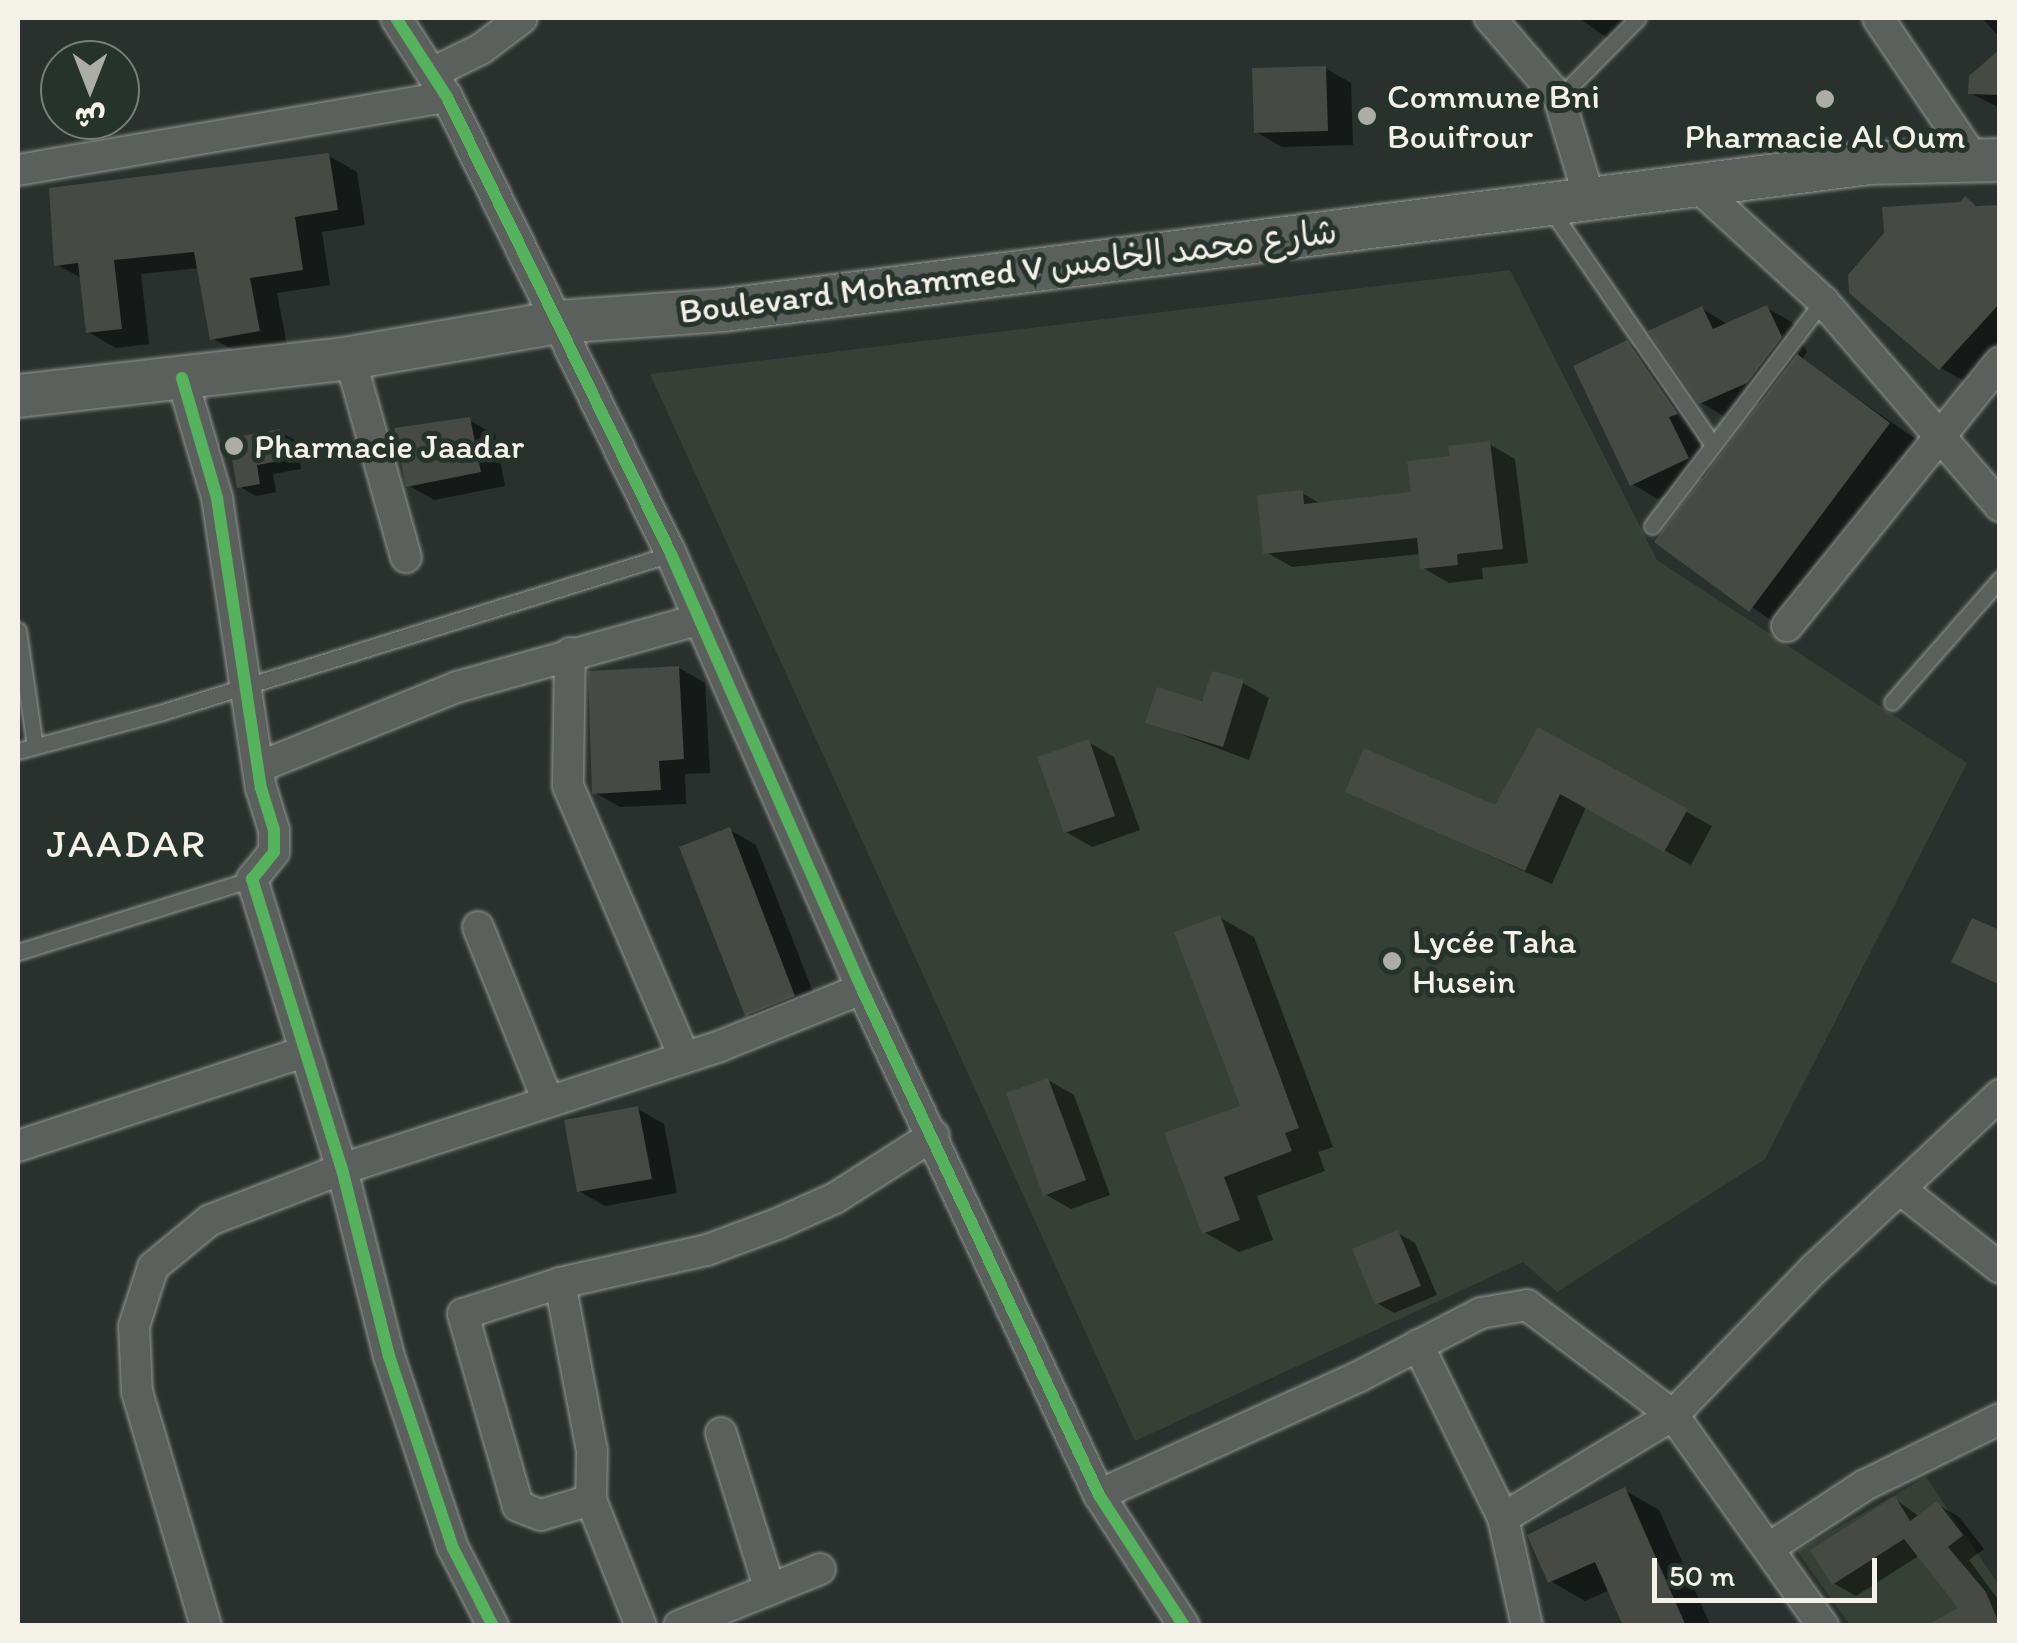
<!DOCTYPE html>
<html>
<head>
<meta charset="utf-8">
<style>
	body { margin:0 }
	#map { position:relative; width:2017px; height:1643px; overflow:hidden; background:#29302d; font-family:Itim,"Playpen Sans Arabic",sans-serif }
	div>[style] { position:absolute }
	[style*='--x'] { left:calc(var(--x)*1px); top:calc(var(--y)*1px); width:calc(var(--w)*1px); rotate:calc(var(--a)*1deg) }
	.built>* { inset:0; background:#374036 }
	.shadow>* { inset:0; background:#0007 }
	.building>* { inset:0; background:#464944 }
	.roads { filter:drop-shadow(0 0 2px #969996) drop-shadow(0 0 2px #969996) }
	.service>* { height:15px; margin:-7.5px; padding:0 7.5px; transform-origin:7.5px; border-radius:7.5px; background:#5c605c }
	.minor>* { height:30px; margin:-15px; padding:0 15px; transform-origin:15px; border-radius:15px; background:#5c605c }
	.secondary>* { height:42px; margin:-21px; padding:0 21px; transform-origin:21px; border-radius:21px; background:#5c605c }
	.cycleway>* { height:12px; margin:-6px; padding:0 6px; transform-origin:6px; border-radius:6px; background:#56b35d }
	.dots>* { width:28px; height:28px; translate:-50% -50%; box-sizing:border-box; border:5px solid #26332d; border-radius:50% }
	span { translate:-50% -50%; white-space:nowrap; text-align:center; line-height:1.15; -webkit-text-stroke:10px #26332d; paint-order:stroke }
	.poi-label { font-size:35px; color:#f4f1e8 }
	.left { translate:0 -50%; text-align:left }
	.street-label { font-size:35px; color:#f4f1e8 }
	.quarter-label { font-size:40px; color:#f4f1e8; letter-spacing:2.5px }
	.frame { position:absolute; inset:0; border:20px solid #f4f1e8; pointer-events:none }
	.north { position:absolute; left:40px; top:40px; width:100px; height:100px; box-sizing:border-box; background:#26332d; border:2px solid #787f78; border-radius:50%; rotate:180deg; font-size:28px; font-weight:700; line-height:40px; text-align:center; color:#f4f1e8 }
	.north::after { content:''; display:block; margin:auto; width:35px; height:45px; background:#adada7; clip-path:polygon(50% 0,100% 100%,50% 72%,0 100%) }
	.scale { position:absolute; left:1652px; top:1558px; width:225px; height:45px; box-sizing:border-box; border:5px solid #f4f1e8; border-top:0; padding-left:12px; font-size:30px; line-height:35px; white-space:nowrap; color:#f4f1e8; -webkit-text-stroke:8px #26332d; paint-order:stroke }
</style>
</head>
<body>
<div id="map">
	<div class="built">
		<i style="clip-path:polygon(1510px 270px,1657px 560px,1967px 763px,1765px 1159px,1557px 1292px,1523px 1262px,1135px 1441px,650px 374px)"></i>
		<i style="clip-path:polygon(1926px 1477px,1999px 1585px,1999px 1625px,1850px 1625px,1797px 1551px)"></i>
	</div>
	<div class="shadow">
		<i style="clip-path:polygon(1579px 18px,1650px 18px,1618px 46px)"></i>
		<i style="clip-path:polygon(1984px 20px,2000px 21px,2000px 38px)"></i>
		<i style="clip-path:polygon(2000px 52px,2000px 108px,1970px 93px)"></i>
		<i style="clip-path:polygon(1325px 68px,1351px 83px,1353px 145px,1282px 147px,1256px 132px)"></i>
		<i style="clip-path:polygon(329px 156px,357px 172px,365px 225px,322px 232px,330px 285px,277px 293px,287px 346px,240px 354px,212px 338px,199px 268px,141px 274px,149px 344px,116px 348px,88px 332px,83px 279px,56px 264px)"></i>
		<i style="clip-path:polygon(1965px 199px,1981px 208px,2000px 207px,2000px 360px,1975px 387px,1941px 368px)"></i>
		<i style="clip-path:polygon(1767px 308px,1793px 323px,1807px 352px,1801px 360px,1923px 444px,1785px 630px,1658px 541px,1707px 476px,1658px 499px,1632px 484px,1627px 343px,1653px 358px,1702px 429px,1694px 432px,1712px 470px,1765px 400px,1727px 418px,1700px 402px,1702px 309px,1729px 325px)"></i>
		<i style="clip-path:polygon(469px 420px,495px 435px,505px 486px,434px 500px,408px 485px)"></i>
		<i style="clip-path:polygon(280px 432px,297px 441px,301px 469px,273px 474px,276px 492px,256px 496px,239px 486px)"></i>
		<i style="clip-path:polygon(1489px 444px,1515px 459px,1528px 563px,1482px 568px,1483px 579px,1449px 583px,1423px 568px,1421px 554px,1292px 567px,1266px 552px,1302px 493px,1323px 505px,1414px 495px,1452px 458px)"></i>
		<i style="clip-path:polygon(679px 668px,705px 683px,710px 773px,685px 774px,686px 804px,620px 807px,594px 792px)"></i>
		<i style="clip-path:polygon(1243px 683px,1269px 698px,1249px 760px,1148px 722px)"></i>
		<i style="clip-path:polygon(1539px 730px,1712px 826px,1691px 865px,1586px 807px,1552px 884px,1348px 791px,1496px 809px)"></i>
		<i style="clip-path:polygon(1088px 742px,1114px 757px,1140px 830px,1092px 847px,1066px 832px)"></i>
		<i style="clip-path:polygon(730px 830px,756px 845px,820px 1010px,773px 1029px,747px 1014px)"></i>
		<i style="clip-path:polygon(1219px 917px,1254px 937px,1333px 1147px,1318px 1152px,1325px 1171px,1257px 1196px,1273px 1240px,1239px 1252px,1204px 1232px,1243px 1107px)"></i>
		<i style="clip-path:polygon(1048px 1080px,1074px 1095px,1110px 1195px,1071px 1209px,1045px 1194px)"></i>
		<i style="clip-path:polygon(638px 1109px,664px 1124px,677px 1193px,605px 1206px,579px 1191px)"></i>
		<i style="clip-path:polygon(1398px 1233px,1415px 1243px,1437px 1295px,1394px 1313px,1377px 1303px)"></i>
		<i style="clip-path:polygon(1624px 1490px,1659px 1510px,1711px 1626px,1626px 1626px,1610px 1590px,1585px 1601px,1550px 1581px)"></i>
		<i style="clip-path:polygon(1895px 1499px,1920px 1517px,1937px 1504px,1959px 1517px,1984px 1549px,1969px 1560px,2000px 1602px,2000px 1626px,1961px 1608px,1920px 1555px,1856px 1596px,1833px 1583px)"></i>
	</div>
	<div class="building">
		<i style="clip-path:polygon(2000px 49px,2000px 95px,1968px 94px,1969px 76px)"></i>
		<i style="clip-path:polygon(1326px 66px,1328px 131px,1254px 133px,1252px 68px)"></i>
		<i style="clip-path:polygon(329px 153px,338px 210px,295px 217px,303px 270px,250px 278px,260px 331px,210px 340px,194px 252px,114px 260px,122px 329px,86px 333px,78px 263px,54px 266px,49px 188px)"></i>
		<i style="clip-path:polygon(1965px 196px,1976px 206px,2000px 205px,2000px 303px,1939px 370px,1849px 293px,1848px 275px,1884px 233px,1882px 207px,1960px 202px)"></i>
		<i style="clip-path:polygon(1767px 305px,1782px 337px,1747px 383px,1699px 404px,1648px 331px,1702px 306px,1713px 329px)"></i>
		<i style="clip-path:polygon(1627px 340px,1678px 414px,1669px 417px,1689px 458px,1630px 486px,1573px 366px)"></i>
		<i style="clip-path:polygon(1797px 354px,1890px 423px,1749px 612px,1654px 542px)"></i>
		<i style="clip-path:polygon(470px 417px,481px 472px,406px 487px,394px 428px)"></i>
		<i style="clip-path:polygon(280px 429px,285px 460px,257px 465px,260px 484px,237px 488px,228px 438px)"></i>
		<i style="clip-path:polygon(1490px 441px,1503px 549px,1457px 554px,1458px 565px,1420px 569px,1417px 538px,1263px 554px,1257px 495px,1303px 490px,1304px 504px,1411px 492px,1407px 461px,1450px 456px,1448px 446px)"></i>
		<i style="clip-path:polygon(679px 666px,684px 759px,659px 761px,661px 790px,592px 794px,588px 671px)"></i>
		<i style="clip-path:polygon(1212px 671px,1244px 680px,1223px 747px,1145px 723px,1157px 687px,1202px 701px)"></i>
		<i style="clip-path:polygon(1538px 727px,1688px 809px,1664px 852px,1560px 794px,1525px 871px,1345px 792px,1364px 748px,1495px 805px)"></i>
		<i style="clip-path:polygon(1089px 739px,1115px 816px,1064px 833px,1037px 757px)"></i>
		<i style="clip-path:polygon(730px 827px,795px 996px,745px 1016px,679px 847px)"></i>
		<i style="clip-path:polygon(1220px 915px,1299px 1128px,1285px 1133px,1292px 1151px,1224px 1177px,1240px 1220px,1202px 1234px,1164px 1133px,1240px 1106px,1174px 932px)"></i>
		<i style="clip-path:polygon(1972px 918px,2000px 930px,2000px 985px,1951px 962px)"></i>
		<i style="clip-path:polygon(1048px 1078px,1086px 1180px,1043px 1196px,1006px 1093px)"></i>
		<i style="clip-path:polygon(638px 1106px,652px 1179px,577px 1192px,564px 1120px)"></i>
		<i style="clip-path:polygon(1398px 1230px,1421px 1286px,1375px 1305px,1352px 1249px)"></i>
		<i style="clip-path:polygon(1625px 1487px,1686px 1626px,1623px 1626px,1595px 1562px,1548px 1583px,1527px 1535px)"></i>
		<i style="clip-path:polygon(1895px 1496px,1910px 1521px,1937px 1501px,1963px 1535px,1948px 1547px,1986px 1592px,2000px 1626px,1925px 1626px,1958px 1608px,1904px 1539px,1832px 1585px,1810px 1550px)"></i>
	</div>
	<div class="roads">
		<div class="service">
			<i style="--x:1559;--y:98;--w:112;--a:-45.4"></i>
			<i style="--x:1551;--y:210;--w:285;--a:55.4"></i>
			<i style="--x:1652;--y:526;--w:283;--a:-52.8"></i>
			<i style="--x:18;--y:630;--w:117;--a:81.7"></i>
			<i style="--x:1892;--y:702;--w:164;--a:-48.7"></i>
			<i style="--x:18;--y:751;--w:153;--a:-15.1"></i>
			<i style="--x:166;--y:711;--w:529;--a:-17.27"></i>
			<i style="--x:18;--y:952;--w:245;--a:-17.3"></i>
		</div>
		<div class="minor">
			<i style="--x:396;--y:18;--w:94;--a:57.2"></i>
			<i style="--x:447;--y:97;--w:509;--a:63.89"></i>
			<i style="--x:671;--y:554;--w:475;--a:66.3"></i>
			<i style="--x:862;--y:989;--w:559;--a:64.9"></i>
			<i style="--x:1099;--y:1495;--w:156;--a:57"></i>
			<i style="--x:1490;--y:18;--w:106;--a:49.2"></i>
			<i style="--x:1559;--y:98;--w:103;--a:73.1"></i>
			<i style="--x:1878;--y:18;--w:171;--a:55.9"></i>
			<i style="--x:434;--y:72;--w:52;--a:-26.1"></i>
			<i style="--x:481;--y:49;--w:51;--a:-37.1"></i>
			<i style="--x:18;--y:170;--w:435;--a:-9.7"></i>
			<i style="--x:1697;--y:186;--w:171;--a:42.4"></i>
			<i style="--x:1823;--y:301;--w:271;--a:49.2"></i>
			<i style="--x:350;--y:358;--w:207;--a:74.3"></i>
			<i style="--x:182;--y:378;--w:125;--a:73.7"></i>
			<i style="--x:217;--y:498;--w:293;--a:81.4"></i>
			<i style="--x:261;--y:788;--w:44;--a:72.8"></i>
			<i style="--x:274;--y:830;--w:22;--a:90"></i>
			<i style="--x:274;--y:852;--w:35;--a:129"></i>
			<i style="--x:252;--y:879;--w:304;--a:72.8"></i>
			<i style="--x:342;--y:1169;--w:193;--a:75.9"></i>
			<i style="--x:389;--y:1356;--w:202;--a:71.6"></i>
			<i style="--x:453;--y:1548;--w:88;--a:62.9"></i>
			<i style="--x:1787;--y:626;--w:339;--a:-51.1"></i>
			<i style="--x:570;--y:653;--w:133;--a:90.9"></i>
			<i style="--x:568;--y:786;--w:295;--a:66.8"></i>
			<i style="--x:259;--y:767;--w:214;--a:-22"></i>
			<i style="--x:457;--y:687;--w:252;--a:-15.6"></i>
			<i style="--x:478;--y:927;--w:188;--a:68.1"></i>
			<i style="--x:18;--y:1146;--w:301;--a:-18.2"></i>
			<i style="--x:1900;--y:1189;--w:127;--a:38.3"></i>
			<i style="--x:560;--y:1283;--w:170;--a:79.2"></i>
			<i style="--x:592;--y:1450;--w:50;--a:91.1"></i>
			<i style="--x:591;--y:1500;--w:136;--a:68.4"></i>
			<i style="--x:1418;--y:1345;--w:193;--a:63.8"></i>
			<i style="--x:1503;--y:1518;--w:111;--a:77.5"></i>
			<i style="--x:721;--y:1433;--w:164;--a:72.7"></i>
			<i style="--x:1099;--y:1495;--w:285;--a:-24.5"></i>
			<i style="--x:1358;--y:1377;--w:139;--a:-27.5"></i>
			<i style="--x:1481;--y:1313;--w:47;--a:-9.9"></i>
			<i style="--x:1527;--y:1305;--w:183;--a:37"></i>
			<i style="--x:1673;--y:1415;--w:259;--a:54.6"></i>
			<i style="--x:591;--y:1500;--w:52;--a:163.3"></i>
			<i style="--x:541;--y:1515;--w:25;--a:-159"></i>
			<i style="--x:518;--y:1506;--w:200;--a:-106"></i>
			<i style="--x:463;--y:1314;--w:102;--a:-17.7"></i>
			<i style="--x:560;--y:1283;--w:151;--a:-12.7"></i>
			<i style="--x:707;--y:1250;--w:75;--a:-20.4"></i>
			<i style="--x:777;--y:1224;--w:64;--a:-24.1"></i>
			<i style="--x:835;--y:1198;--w:117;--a:-32.5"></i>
			<i style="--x:1503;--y:1518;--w:199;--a:-31.2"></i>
			<i style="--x:1673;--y:1415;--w:203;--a:-46"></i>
			<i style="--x:1814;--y:1269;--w:255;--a:-43.1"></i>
			<i style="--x:1769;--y:1548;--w:115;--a:-33.3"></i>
			<i style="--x:1865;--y:1485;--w:150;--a:-26.1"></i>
			<i style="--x:206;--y:1626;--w:244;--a:-106.4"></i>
			<i style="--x:137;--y:1392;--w:66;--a:-92.6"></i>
			<i style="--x:134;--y:1326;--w:62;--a:-72.1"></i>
			<i style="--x:153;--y:1267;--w:74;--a:-39.5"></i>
			<i style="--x:210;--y:1220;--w:142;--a:-21.1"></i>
			<i style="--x:342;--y:1169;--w:398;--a:-18"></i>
			<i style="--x:720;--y:1046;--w:153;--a:-21.9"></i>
			<i style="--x:679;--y:1626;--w:152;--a:-22"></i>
		</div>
		<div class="secondary">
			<i style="--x:18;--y:396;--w:334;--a:-6.5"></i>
			<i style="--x:350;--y:358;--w:211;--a:-9.8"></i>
			<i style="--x:558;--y:322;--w:166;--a:-4.1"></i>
			<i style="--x:724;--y:310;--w:1155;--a:-7.31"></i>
			<i style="--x:1870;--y:163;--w:130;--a:-1.3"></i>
		</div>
	</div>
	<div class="cycleway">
		<i style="--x:396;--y:18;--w:94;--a:57.2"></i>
		<i style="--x:447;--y:97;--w:509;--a:63.89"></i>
		<i style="--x:671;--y:554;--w:475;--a:66.3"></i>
		<i style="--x:862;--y:989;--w:559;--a:64.9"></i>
		<i style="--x:1099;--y:1495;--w:156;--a:57"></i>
		<i style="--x:182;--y:378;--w:125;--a:73.7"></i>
		<i style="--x:217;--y:498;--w:293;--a:81.4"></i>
		<i style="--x:261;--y:788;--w:44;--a:72.8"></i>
		<i style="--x:274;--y:830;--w:22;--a:90"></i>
		<i style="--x:274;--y:852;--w:35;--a:129"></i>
		<i style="--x:252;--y:879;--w:304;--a:72.8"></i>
		<i style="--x:342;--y:1169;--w:193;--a:75.9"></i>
		<i style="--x:389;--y:1356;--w:202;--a:71.6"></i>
		<i style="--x:453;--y:1548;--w:88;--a:62.9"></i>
	</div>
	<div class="dots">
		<i style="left:1825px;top:99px;background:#adada7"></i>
		<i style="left:1367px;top:116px;background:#adada7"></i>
		<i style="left:234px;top:446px;background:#adada7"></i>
		<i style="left:1392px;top:961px;background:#adada7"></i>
	</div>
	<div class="poi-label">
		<span class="left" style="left:1387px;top:116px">Commune Bni<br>Bouifrour</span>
		<span style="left:1825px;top:136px">Pharmacie Al Oum</span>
		<span class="left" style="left:254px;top:446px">Pharmacie Jaadar</span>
		<span class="left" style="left:1412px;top:961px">Lycée Taha<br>Husein</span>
	</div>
	<div class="street-label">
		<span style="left:1008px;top:271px;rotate:-7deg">Boulevard Mohammed V شارع محمد الخامس</span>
	</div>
	<div class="quarter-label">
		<span style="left:127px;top:843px">JAADAR</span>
	</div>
	<div class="frame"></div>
	<div class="north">ش</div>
	<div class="scale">50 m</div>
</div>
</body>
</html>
